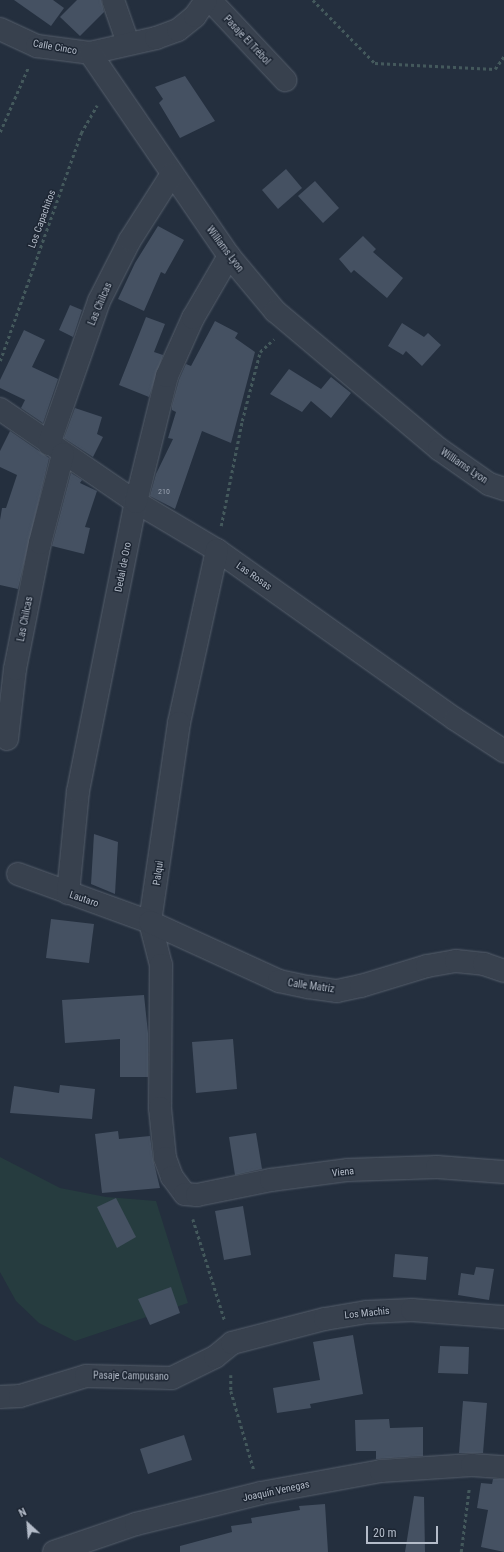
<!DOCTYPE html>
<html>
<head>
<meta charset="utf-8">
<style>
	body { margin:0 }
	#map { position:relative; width:504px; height:1552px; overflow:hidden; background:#242f3e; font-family:"Roboto Condensed",sans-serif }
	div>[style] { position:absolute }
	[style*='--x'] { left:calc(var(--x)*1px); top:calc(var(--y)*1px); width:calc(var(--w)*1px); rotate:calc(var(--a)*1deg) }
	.green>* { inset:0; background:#263c3f }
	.building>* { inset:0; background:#455162 }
	.path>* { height:2.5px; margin-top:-1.25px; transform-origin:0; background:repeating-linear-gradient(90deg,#44595c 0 3px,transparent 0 6px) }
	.roads { filter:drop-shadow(0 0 1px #565f6c) drop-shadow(0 0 1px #565f6c) }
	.minor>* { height:22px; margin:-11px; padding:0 11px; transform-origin:11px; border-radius:11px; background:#38414e }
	span { translate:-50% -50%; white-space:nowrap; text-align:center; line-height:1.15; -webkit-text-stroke:3px #1d2633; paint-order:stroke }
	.number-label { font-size:8px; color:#98a1af }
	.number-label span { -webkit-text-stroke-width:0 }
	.street-label { font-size:10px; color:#b4bcc9 }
	.north { position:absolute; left:8px; top:1504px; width:40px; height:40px; -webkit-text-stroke:3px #1d2633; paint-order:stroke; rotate:334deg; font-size:11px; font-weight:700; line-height:16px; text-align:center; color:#b4bcc9 }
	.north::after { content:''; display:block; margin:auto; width:14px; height:18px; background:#b4bcc9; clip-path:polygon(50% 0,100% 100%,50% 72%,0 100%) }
	.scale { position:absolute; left:366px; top:1526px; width:72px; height:18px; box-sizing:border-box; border:2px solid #b4bcc9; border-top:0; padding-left:5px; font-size:12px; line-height:14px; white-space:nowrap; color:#b4bcc9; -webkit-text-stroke:3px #1d2633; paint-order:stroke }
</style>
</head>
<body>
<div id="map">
	<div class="green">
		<i style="clip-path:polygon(0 1157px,60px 1188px,106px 1197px,156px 1201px,188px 1303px,75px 1341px,39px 1323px,16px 1301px,0 1272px)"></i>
	</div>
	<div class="building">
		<i style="clip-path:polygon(14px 0,53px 0,64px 8px,51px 26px)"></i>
		<i style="clip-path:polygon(77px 0,101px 0,104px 12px,80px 36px,60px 17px)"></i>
		<i style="clip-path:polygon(185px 76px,215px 121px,180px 138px,159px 103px,163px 99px,155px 87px)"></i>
		<i style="clip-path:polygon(286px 169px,302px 188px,278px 209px,262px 190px)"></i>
		<i style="clip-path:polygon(315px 181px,339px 208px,323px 223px,298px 196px)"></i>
		<i style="clip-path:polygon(158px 226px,184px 240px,165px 274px,161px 272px,144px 311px,118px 299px,135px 263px)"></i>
		<i style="clip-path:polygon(363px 236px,376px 249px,373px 252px,403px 278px,387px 298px,354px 270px,351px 273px,339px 259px)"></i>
		<i style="clip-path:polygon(70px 305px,82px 310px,73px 337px,59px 330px)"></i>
		<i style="clip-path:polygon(146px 317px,165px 324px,154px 352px,163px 355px,149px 397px,119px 385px)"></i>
		<i style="clip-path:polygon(215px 321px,238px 333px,235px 338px,255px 352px,231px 443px,202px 431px,175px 509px,150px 496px,156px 474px,173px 439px,168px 438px,176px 412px,172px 410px,172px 406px,179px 380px,186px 364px,191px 366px)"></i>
		<i style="clip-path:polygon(402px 323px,424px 337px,428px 333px,441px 345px,422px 366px,406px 351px,403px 355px,388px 346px)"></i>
		<i style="clip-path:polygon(24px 330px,45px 340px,32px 367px,58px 379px,43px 423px,21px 408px,25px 400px,0 388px,0 380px)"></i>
		<i style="clip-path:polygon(289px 369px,321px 389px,331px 377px,351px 393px,331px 418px,311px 401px,302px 412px,270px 394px)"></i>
		<i style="clip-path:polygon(75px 408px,102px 417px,97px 434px,103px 437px,93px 457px,64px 438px)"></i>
		<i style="clip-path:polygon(10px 431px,49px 458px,18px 589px,0 585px,0 520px,2px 508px,6px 508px,17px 475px,0 467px,0 451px)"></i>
		<i style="clip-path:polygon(71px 473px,82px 480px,80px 483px,97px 491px,85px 527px,90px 528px,84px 554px,52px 546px)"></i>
		<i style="clip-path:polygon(94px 834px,118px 842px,115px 894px,91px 884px)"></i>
		<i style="clip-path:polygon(51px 919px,94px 924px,89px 963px,46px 958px)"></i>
		<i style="clip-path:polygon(144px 995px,148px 1033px,148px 1077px,120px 1077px,120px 1039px,65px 1043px,62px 1000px)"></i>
		<i style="clip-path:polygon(233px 1039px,237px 1089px,196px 1093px,192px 1042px)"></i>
		<i style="clip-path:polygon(60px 1085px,95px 1089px,92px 1119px,10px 1113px,14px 1086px,59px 1093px)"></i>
		<i style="clip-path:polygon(118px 1131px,119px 1139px,150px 1136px,153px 1159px,160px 1188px,102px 1193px,95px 1134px)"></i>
		<i style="clip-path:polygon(256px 1133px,262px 1169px,235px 1175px,229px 1137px)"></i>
		<i style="clip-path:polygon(116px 1198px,136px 1237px,117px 1248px,97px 1207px)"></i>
		<i style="clip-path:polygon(243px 1206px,251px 1255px,224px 1260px,215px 1211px)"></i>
		<i style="clip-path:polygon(395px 1254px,428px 1257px,426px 1280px,393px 1277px)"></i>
		<i style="clip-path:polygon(476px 1267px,494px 1269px,489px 1300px,458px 1295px,461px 1273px,474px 1275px)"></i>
		<i style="clip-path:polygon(171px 1287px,180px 1313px,150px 1325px,138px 1299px)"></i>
		<i style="clip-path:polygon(353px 1335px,363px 1394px,310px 1404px,311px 1408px,277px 1413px,273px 1388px,320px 1380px,313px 1342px)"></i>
		<i style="clip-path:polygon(440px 1346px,469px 1347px,468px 1374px,438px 1373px)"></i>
		<i style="clip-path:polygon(463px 1401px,487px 1403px,483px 1453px,459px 1453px)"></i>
		<i style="clip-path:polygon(389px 1419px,390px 1428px,423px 1427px,423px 1456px,376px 1459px,376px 1451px,356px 1451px,355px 1420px)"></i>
		<i style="clip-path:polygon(184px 1435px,192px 1460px,148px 1474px,140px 1449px)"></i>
		<i style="clip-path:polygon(493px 1479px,504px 1479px,504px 1552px,481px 1547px,488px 1510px,477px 1508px,481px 1483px,492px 1484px)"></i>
		<i style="clip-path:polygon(414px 1496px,424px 1497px,425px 1552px,405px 1552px)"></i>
		<i style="clip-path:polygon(325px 1504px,328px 1552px,180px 1552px,180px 1546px,232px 1532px,231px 1526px,252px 1523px,251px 1518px,300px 1510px,299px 1506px)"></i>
	</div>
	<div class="path">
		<i style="--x:313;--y:0;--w:88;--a:45.5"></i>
		<i style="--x:375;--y:63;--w:120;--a:2.9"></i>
		<i style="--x:495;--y:69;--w:16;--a:-55"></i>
		<i style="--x:0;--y:132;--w:70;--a:-66.4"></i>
		<i style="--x:0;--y:361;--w:242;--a:-70.4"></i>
		<i style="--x:81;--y:133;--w:32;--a:-60"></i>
		<i style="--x:221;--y:526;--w:107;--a:-78.7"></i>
		<i style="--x:242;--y:421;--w:71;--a:-75.4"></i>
		<i style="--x:260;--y:352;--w:19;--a:-43"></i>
		<i style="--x:193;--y:1219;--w:107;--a:72.6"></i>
		<i style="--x:231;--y:1375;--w:16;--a:90"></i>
		<i style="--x:231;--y:1391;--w:82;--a:73.8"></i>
		<i style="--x:461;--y:1552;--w:64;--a:-82.8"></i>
	</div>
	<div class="roads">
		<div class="minor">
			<i style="--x:113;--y:0;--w:46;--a:70.8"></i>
			<i style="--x:210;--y:0;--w:110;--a:46.8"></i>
			<i style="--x:0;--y:29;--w:41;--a:24.7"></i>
			<i style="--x:37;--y:46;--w:53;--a:7.5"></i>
			<i style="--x:90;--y:53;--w:68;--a:-12.8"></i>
			<i style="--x:156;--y:38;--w:23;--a:-20"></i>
			<i style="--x:178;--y:30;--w:22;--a:-39"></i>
			<i style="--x:195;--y:16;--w:19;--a:-55"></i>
			<i style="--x:90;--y:53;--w:246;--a:55.6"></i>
			<i style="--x:229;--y:256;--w:72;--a:50.1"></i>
			<i style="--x:275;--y:311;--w:214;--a:40.1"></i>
			<i style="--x:439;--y:449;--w:61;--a:35"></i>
			<i style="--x:489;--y:484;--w:16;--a:18"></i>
			<i style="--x:0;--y:409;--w:165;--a:34.4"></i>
			<i style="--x:136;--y:502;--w:94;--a:30.7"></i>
			<i style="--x:217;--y:550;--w:292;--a:35.4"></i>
			<i style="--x:455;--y:719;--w:59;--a:33.1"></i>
			<i style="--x:49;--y:444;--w:151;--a:-70.7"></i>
			<i style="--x:99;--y:301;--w:68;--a:-63.1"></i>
			<i style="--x:130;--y:240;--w:78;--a:-57.5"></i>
			<i style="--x:217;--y:550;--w:177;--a:102.4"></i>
			<i style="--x:179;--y:723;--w:201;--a:98.3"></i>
			<i style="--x:150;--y:922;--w:44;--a:75.7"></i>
			<i style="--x:161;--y:965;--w:143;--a:90.4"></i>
			<i style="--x:160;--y:1108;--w:50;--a:84.3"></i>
			<i style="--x:165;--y:1158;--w:20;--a:70"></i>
			<i style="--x:172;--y:1177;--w:21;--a:53"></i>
			<i style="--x:185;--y:1194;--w:12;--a:5"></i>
			<i style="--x:197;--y:1195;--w:76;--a:-11.5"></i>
			<i style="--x:271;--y:1180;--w:78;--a:-7.4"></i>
			<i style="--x:348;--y:1170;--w:89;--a:-1.9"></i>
			<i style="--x:437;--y:1167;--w:67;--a:4.3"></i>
			<i style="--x:7;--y:739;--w:70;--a:-83.5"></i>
			<i style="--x:15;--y:669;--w:128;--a:-78.8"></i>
			<i style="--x:40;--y:543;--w:92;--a:-75.5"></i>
			<i style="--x:18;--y:874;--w:140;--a:20"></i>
			<i style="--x:150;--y:922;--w:142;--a:24.6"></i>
			<i style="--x:279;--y:981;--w:30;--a:12"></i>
			<i style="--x:308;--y:987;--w:29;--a:8"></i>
			<i style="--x:337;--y:991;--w:25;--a:-12"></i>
			<i style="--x:361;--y:986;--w:69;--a:-16.9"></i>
			<i style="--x:427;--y:966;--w:29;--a:-10"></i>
			<i style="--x:456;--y:961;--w:28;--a:6"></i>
			<i style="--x:484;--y:964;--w:21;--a:19"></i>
			<i style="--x:68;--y:893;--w:102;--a:-84.4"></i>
			<i style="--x:78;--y:791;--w:295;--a:-78.7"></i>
			<i style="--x:136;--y:502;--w:130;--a:-76.2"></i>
			<i style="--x:167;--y:376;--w:64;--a:-65.9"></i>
			<i style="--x:193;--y:318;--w:72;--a:-59.9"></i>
			<i style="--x:0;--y:1397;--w:20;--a:-3"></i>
			<i style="--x:20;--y:1396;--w:69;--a:-16.9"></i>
			<i style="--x:86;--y:1376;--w:86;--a:1.3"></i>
			<i style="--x:172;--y:1378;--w:48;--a:-26"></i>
			<i style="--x:215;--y:1357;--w:22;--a:-39"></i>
			<i style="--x:232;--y:1343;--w:96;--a:-14.5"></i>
			<i style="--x:325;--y:1319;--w:43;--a:-9.5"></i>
			<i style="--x:367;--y:1312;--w:45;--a:-2.5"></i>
			<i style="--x:412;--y:1310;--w:92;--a:4.4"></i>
			<i style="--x:54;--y:1552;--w:87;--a:-18.9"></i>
			<i style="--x:136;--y:1524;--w:129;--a:-13.9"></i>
			<i style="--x:261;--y:1493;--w:122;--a:-10.4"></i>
			<i style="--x:381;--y:1471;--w:91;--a:-3.8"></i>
			<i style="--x:472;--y:1465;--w:32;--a:4"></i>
		</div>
	</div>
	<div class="number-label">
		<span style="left:164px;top:492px">210</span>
	</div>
	<div class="street-label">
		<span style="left:247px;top:40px;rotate:47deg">Pasaje El Trébol</span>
		<span style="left:55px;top:47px;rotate:10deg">Calle Cinco</span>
		<span style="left:42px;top:219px;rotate:-70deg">Los Capachitos</span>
		<span style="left:225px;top:249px;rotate:53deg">Williams Lyon</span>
		<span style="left:100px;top:304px;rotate:-67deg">Las Chilcas</span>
		<span style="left:464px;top:466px;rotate:34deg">Williams Lyon</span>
		<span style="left:123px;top:567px;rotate:-79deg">Dedal de Oro</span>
		<span style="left:254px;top:576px;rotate:35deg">Las Rosas</span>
		<span style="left:25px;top:619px;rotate:-79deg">Las Chilcas</span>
		<span style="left:158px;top:873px;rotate:-82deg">Palqui</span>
		<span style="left:84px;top:899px;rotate:19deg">Lautaro</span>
		<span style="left:311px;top:986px;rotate:8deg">Calle Matriz</span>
		<span style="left:343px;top:1172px;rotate:-6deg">Viena</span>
		<span style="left:367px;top:1313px;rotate:-6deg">Los Machis</span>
		<span style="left:131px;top:1376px;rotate:1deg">Pasaje Campusano</span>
		<span style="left:276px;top:1491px;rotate:-12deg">Joaquín Venegas</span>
	</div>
	<div class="north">N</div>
	<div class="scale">20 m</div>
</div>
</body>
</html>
